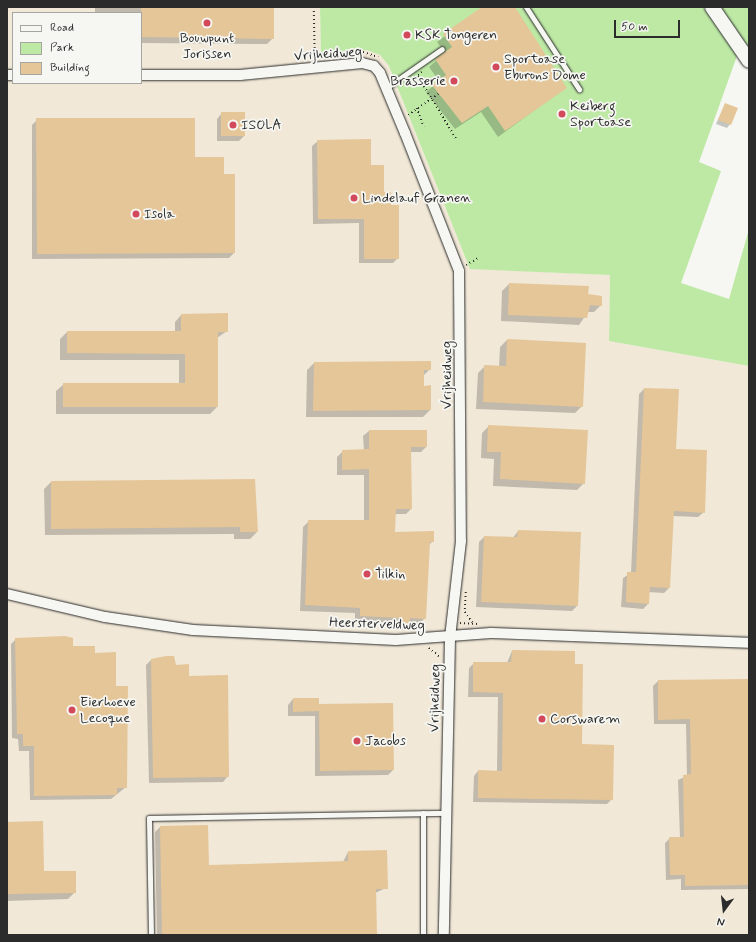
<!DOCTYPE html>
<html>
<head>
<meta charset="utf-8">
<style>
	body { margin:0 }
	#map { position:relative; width:756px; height:942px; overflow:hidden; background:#f6f6f2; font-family:Mynerve,sans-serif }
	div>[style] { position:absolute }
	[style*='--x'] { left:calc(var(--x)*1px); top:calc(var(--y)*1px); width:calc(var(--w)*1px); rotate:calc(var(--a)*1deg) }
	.built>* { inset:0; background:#f1e8d7 }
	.green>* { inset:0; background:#bde9a5 }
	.shadow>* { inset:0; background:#0003 }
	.building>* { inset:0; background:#e5c698 }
	.path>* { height:1.5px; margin-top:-0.75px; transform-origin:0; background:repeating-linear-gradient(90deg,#2b2b2b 0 1px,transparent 0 4px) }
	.roads { filter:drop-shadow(0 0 1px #2b2b2b) drop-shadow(0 0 1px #2b2b2b) }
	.lane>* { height:5px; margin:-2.5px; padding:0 2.5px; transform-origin:2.5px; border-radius:2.5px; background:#f6f6f2 }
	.street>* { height:10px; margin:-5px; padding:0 5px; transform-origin:5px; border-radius:5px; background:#f6f6f2 }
	.secondary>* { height:14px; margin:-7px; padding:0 7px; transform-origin:7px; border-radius:7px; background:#f6f6f2 }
	.dots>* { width:11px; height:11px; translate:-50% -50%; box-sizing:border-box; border:2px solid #f6f6f2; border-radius:50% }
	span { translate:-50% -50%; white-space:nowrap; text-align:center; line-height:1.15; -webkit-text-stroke:3.5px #f6f6f2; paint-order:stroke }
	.poi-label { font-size:14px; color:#2b2b2b }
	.left { translate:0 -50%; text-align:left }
	.right { translate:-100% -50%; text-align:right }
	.street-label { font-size:14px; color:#2b2b2b }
	.frame { position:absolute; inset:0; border:8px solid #2b2b2b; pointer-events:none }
	.legend { position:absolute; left:12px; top:12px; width:130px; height:72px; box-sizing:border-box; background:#f6f6f2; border:1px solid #a5a5a2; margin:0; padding:5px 7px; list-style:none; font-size:12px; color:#2b2b2b }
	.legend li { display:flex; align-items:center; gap:8px; height:20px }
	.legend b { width:20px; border:1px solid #a5a5a2 }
	.north { position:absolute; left:704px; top:890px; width:40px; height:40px; -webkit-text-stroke:3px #f6f6f2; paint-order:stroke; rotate:195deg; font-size:11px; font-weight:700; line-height:16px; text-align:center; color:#2b2b2b }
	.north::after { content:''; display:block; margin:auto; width:14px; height:18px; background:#2b2b2b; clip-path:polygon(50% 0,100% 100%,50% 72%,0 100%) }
	.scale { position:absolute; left:614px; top:20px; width:66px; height:18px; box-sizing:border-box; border:2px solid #2b2b2b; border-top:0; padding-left:5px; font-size:12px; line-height:14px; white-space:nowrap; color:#2b2b2b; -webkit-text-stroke:3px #f6f6f2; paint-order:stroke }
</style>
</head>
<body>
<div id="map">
	<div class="built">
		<i style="clip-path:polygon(evenodd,7px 7px,320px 7px,321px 56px,367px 50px,380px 55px,389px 66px,470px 268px,610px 275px,609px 341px,749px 366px,749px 935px,7px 935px,7px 7px,13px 13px,141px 13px,141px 83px,13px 83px,13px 13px)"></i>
	</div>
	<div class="green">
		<i style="clip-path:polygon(320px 7px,703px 7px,737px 56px,699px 162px,721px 171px,681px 283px,729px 299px,749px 229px,749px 366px,609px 341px,610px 275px,470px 269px,389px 66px,380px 55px,367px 50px,321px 56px)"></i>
		<i style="clip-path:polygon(718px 7px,749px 7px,749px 45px,747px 46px)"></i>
	</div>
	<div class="shadow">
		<i style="clip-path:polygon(95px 7px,273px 7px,273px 38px,267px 44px,141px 43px,141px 13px,95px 13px)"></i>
		<i style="clip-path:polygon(484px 7px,514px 7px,565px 88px,498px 137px,481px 112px,455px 129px,426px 92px,439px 81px,429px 67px,445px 53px,437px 42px)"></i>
		<i style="clip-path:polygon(725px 104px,730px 124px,727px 128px,716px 124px)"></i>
		<i style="clip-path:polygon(222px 113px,244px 136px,239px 141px,217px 141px,217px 119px)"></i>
		<i style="clip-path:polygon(37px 120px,194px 158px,234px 253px,229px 258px,32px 259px,32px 125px)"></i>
		<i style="clip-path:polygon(318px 141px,370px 166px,390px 206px,398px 258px,393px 263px,359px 263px,359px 223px,313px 224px,312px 146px)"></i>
		<i style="clip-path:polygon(509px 284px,587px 295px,601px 305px,594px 312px,588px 312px,579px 325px,501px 321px,502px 291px)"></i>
		<i style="clip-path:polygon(182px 314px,227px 331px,217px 338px,217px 407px,210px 414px,56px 414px,56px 391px,64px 384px,179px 384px,179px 360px,60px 360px,60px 339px,67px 332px,175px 332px,175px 322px)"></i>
		<i style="clip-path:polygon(507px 340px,582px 406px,575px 413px,476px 409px,478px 373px,485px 366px,499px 367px,500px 347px)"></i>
		<i style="clip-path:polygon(430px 362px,430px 369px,423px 376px,423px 387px,430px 410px,423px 417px,306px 417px,307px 370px,314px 363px)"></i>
		<i style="clip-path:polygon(644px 389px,704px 512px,698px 517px,673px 516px,669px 588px,664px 593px,648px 592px,648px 604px,643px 609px,621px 607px,623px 578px,631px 573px,639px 394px)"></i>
		<i style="clip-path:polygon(489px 426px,584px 483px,577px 490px,493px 486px,494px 459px,481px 458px,482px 433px)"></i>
		<i style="clip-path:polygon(369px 431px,426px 447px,421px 452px,410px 452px,411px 509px,406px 514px,394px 514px,394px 533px,433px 541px,429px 545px,425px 618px,419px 624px,408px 624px,403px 630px,396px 630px,396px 623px,355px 621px,355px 613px,300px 611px,303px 527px,309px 521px,364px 521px,364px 475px,337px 475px,337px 457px,343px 451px,364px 451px,363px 436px)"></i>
		<i style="clip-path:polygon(254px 480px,257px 532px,250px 539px,234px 539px,234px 534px,45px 535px,44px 489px,51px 482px)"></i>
		<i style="clip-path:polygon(518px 531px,577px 606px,572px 611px,476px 607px,479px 542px,484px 537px,513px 538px)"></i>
		<i style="clip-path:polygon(16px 639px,94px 654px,115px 687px,127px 687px,126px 787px,111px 799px,30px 800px,29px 751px,19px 751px,18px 739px,12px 738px,11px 644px)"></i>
		<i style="clip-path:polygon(512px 651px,581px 745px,612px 799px,607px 804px,473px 802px,474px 776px,478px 771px,497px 772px,498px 697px,468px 697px,469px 668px,474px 663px,507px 663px)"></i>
		<i style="clip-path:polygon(151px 660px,175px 666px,188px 677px,228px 776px,223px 782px,149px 783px,146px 665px)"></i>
		<i style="clip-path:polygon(749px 680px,749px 889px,681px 890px,681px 879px,666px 880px,665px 843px,670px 838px,680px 838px,678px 780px,687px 776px,686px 724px,654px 724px,653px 686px,658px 681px)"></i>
		<i style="clip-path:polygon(293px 699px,318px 705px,393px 770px,388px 775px,315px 776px,315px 716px,288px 716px,288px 705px)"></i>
		<i style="clip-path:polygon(7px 823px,43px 873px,75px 892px,68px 899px,7px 901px)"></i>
		<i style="clip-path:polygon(160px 827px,208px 866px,343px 862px,348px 852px,386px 888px,375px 893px,376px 935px,157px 935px,155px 832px)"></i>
	</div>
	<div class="building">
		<i style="clip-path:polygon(141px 7px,274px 7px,274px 39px,142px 37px)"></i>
		<i style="clip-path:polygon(482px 7px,515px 7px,567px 88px,505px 131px,488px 106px,462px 123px,432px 85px,446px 75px,435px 59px,452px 47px,443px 34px)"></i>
		<i style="clip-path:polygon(725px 103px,738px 108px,731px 125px,718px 120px)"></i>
		<i style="clip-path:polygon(221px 112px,245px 112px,245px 136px,221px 136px)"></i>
		<i style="clip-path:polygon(36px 118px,195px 118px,195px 157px,224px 157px,224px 174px,235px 174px,235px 253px,37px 254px)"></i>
		<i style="clip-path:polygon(371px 139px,371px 165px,384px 165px,384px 192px,391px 192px,391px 205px,399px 205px,399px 259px,364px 259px,364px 219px,318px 219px,317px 140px)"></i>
		<i style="clip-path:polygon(509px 283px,589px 286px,588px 294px,602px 296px,602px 306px,590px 305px,587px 318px,508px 315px)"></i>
		<i style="clip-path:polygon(228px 313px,228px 332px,218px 332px,218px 407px,63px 407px,63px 383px,185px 383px,185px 354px,67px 353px,67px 331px,181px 331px,181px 314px)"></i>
		<i style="clip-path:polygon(507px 339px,586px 343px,583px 407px,483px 402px,484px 365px,506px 366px)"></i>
		<i style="clip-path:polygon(431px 361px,431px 370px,424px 370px,424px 386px,431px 385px,431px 410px,313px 411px,314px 362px)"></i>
		<i style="clip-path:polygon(644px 388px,679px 389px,676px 449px,707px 450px,705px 513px,674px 511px,670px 588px,650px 587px,649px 604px,626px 602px,627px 572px,636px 572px)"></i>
		<i style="clip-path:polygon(488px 425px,588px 430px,585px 484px,500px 479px,501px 452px,487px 452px)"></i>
		<i style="clip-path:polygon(369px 430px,427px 430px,427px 447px,411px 447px,412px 509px,396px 509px,395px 532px,434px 531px,434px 542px,430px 542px,426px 619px,410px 618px,409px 625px,401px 625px,401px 618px,360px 616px,360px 608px,305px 605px,308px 520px,369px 520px,369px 469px,342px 470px,342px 450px,369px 449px)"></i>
		<i style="clip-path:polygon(255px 479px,258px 532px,240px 532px,240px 527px,51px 529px,51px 481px)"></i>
		<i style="clip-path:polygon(518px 530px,581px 532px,578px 606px,481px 602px,484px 536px,517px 537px)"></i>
		<i style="clip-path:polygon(65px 636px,73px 638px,73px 646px,95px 646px,95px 653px,116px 652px,116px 686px,128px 686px,127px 788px,117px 788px,117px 795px,34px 796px,34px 746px,23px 746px,23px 734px,17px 734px,15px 638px)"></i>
		<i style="clip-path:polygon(512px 650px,575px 651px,575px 664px,583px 664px,582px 744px,614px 745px,613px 800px,478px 798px,478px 770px,502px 771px,503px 693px,473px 692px,473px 662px,511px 662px)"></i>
		<i style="clip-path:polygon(166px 656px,174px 656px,176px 665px,189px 664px,189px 676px,228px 675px,229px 777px,153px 778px,151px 659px)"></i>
		<i style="clip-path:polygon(749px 679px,749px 885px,685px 886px,685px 875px,670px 875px,669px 837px,684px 837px,683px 775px,691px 774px,690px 719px,658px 720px,658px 680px)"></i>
		<i style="clip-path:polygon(293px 698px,319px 698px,319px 704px,393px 703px,394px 770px,320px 771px,319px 711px,293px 712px)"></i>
		<i style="clip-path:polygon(43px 821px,44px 871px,76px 871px,76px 893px,7px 894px,7px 822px)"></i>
		<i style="clip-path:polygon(208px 825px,209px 865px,348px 861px,348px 851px,387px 850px,388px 889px,376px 889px,377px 935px,162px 935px,160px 826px)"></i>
	</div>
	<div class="path">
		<i style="--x:314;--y:7;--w:52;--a:88.9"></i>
		<i style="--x:351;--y:54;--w:12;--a:-9"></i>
		<i style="--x:363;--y:52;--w:16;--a:18"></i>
		<i style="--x:418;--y:76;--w:75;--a:58.6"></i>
		<i style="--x:401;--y:86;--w:25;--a:-34"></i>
		<i style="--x:417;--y:108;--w:20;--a:70"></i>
		<i style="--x:408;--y:115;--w:37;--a:-35"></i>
		<i style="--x:466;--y:265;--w:14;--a:-30"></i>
		<i style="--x:466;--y:592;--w:20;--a:93"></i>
		<i style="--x:465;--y:612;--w:14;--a:54"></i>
		<i style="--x:460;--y:623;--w:18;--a:3"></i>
		<i style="--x:429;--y:648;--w:13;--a:39"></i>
	</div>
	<div class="roads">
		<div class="lane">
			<i style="--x:526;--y:7;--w:98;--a:57.1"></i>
			<i style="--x:386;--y:88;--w:68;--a:-34.9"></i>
			<i style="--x:151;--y:935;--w:117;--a:-91"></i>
			<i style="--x:149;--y:818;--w:298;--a:-1"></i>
			<i style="--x:423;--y:935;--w:122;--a:-90"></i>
		</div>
		<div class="street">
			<i style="--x:7;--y:75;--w:6;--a:0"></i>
			<i style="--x:141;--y:75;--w:99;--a:0"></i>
			<i style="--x:240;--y:75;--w:123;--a:-5.6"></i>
			<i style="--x:362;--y:63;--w:12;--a:14"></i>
			<i style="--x:374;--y:66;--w:9;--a:49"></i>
			<i style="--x:380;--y:73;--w:65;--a:67.4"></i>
			<i style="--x:405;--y:133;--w:148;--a:68.6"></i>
			<i style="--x:459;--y:271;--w:270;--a:89.6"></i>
			<i style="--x:461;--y:541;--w:98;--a:96.5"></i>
			<i style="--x:450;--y:638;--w:297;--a:91.2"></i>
			<i style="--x:7;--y:594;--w:101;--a:13.2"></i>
			<i style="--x:105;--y:617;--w:89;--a:8.4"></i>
			<i style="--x:193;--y:630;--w:203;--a:2.8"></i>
			<i style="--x:396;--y:640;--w:95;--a:-4.2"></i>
			<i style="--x:491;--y:633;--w:258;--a:2.2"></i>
		</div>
		<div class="secondary">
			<i style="--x:712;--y:7;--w:65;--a:55.6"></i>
		</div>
	</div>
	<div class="dots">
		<i style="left:207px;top:23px;background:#d1495b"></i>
		<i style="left:407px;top:35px;background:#d1495b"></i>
		<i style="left:496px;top:67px;background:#d1495b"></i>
		<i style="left:454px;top:81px;background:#d1495b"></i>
		<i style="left:562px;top:114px;background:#d1495b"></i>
		<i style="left:233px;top:125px;background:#d1495b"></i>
		<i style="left:354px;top:198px;background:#d1495b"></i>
		<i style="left:136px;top:214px;background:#d1495b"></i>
		<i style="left:367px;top:574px;background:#d1495b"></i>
		<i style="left:72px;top:710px;background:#d1495b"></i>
		<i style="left:542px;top:719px;background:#d1495b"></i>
		<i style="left:357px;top:741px;background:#d1495b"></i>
	</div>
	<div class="poi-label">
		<span class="left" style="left:415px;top:35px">KSK Tongeren</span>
		<span style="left:207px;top:46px">Bouwpunt<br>Jorissen</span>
		<span class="left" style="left:504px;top:67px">Sportoase<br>Eburons Dome</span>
		<span class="right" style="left:446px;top:81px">Brasserie</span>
		<span class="left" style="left:570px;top:114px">Keiberg<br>Sportoase</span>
		<span class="left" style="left:241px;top:125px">ISOLA</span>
		<span class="left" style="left:362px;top:198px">Lindelauf Granen</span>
		<span class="left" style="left:144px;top:214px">Isola</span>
		<span class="left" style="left:375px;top:574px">Tilkin</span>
		<span class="left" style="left:80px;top:710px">Eierhoeve<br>Lecoque</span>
		<span class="left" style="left:550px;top:719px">Corswarem</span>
		<span class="left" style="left:365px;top:741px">Jacobs</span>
	</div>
	<div class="street-label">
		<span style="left:328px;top:54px;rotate:-4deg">Vrijheidweg</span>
		<span style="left:447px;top:375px;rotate:-90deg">Vrijheidweg</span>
		<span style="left:377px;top:624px;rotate:2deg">Heersterveldweg</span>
		<span style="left:435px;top:698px;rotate:-89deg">Vrijheidweg</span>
	</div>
	<div class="frame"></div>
	<ul class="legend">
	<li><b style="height:5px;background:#f6f6f2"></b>Road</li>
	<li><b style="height:11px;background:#bde9a5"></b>Park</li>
	<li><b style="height:11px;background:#e5c698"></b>Building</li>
	</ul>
	<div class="north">N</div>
	<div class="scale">50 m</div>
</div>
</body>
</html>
